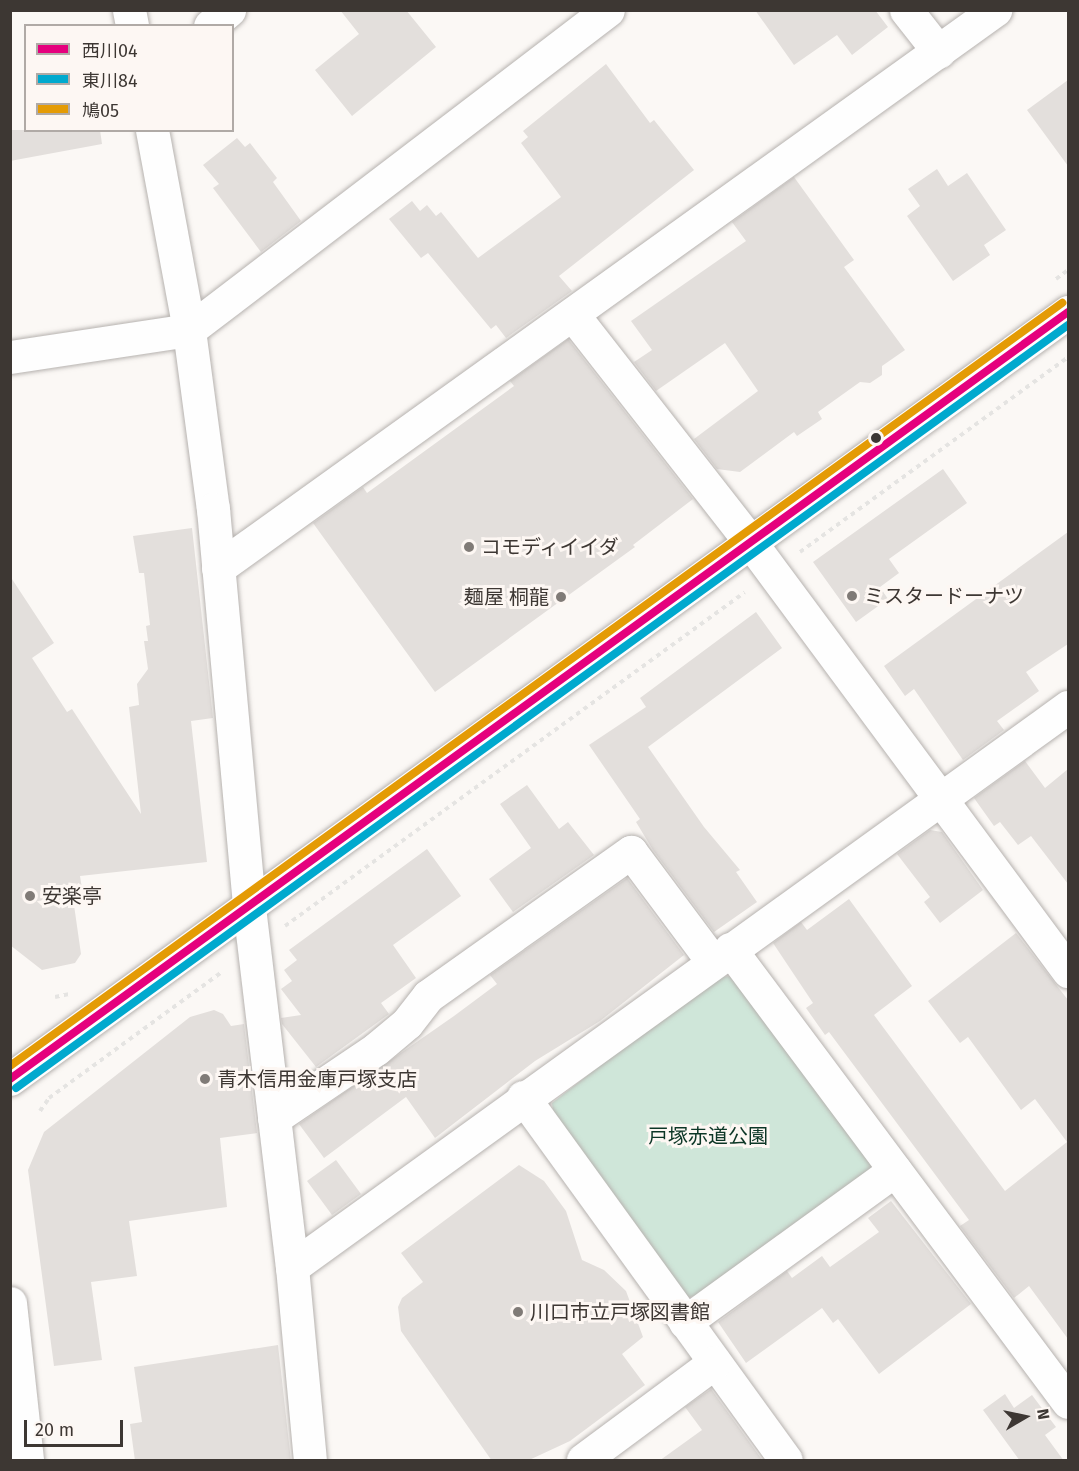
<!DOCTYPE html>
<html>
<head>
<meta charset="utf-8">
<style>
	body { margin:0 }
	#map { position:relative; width:1079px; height:1471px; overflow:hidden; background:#fbf8f5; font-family:"Fira Sans","Noto Sans JP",sans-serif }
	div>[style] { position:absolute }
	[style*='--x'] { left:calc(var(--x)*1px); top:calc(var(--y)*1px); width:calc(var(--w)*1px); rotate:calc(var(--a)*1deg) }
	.green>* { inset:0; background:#cfe6d9 }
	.building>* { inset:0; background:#e3dfdc }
	.path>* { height:4px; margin-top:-2px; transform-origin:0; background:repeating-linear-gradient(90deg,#e5e4e2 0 4.5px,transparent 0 9px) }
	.roads { filter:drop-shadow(0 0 2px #b6b2af) drop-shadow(0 0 2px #b6b2af) }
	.minor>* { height:33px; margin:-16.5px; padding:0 16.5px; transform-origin:16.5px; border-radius:16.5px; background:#fefefe }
	.bus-1>* { height:8px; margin:-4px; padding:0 4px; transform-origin:4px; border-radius:4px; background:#e5007d }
	.bus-2>* { height:8px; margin:-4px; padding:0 4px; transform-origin:4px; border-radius:4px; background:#00a9ce }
	.bus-3>* { height:8px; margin:-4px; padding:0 4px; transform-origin:4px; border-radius:4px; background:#e49b05 }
	.dots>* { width:16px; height:16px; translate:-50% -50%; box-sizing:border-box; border:3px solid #fdf7f3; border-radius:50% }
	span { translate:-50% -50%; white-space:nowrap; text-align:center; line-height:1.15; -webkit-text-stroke:6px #fdf7f3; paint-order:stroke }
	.poi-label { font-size:20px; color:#3d3733 }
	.left { translate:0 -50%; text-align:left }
	.right { translate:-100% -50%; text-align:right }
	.park-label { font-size:20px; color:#0c3626 }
	.frame { position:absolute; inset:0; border:12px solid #3d3733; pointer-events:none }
	.legend { position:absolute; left:24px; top:24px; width:210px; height:108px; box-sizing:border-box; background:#fdf7f3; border:2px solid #b0aaa6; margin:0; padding:8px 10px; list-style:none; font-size:18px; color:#3d3733 }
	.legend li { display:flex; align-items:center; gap:12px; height:30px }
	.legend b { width:30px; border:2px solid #b0aaa6 }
	.north { position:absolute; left:995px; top:1387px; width:60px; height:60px; -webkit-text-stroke:4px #fdf7f3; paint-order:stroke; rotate:81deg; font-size:16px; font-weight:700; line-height:24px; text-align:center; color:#3d3733 }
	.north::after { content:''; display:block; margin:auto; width:21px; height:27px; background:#3d3733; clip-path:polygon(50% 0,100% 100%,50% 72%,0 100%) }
	.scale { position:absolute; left:24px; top:1420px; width:99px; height:27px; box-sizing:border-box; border:3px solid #3d3733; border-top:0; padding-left:8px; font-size:18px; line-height:21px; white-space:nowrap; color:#3d3733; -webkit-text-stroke:4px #fdf7f3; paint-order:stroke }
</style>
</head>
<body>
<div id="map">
	<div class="green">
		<i style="clip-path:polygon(735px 976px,871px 1159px,871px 1175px,703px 1295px,681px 1298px,555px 1126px,552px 1103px,714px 977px)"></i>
	</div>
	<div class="building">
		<i style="clip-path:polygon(340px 10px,406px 10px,436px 47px,352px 116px,315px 70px,359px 34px)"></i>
		<i style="clip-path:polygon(755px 10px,875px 10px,888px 27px,852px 55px,837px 35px,794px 65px)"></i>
		<i style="clip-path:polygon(606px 64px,650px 123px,654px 120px,694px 170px,559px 276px,572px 291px,506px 338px,496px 325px,491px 329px,428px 253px,421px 258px,389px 219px,412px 201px,420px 211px,427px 205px,436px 216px,441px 212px,478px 258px,561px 197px,521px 143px,528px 137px,523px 131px)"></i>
		<i style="clip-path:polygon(1068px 80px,1068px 166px,1027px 110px)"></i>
		<i style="clip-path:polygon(10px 130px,100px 130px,102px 144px,10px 161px)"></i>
		<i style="clip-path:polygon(237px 138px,245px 147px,250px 143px,277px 178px,273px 182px,301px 221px,261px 252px,213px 188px,219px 184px,203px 165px)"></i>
		<i style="clip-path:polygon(937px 169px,948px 186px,967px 173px,1006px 230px,984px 245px,990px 255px,953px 281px,907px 216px,920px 206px,908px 189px)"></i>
		<i style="clip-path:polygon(794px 177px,854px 260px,844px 267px,905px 350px,882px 366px,882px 375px,870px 383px,860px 382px,818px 412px,822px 419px,797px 436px,794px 432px,740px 472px,717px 469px,694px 439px,758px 391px,725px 343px,656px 391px,634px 362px,652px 350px,631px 321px,746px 241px,732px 222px)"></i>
		<i style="clip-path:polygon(568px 339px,693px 499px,633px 545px,635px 547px,435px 692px,313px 523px,363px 487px,367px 493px,514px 386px,510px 381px)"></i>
		<i style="clip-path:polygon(943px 469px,967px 503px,889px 559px,899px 573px,880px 587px,888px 599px,856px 622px,813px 562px)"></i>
		<i style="clip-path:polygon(192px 528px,213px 718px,191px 721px,207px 862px,80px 876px,84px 901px,74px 905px,81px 954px,75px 963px,42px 970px,10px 945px,10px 576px,54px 643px,32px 658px,67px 712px,72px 709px,141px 814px,129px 707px,139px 705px,137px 684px,148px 669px,144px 641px,148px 641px,146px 626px,150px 625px,144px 573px,139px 573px,133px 536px)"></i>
		<i style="clip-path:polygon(1068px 532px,1068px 644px,1026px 672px,1039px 691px,997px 721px,1004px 730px,963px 760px,914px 689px,905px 696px,884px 666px)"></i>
		<i style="clip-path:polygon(756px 612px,782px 648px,648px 747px,704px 827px,740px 870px,736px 872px,757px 902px,714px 932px,653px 850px,636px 822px,640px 819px,589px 745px,646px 707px,640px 698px)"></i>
		<i style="clip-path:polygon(1025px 761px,1045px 788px,1068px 769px,1068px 884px,1031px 836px,1018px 845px,1000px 822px,994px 826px,974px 798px)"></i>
		<i style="clip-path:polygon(527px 785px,559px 829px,568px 822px,594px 855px,513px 912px,489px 879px,531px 848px,500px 804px)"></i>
		<i style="clip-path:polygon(930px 830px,942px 832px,983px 890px,940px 923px,924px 902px,930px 897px,897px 854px)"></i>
		<i style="clip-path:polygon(427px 849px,461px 896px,393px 945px,416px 978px,381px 1003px,389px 1014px,316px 1067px,282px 1024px,281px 1018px,301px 1015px,281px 989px,292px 981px,284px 970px,297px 960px,289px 950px)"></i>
		<i style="clip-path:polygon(627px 878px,684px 955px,600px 1021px,535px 1061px,435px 1138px,406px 1097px,324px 1158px,299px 1124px,454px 1016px,497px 984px,490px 975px)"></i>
		<i style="clip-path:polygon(849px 899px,912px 986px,874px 1015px,1005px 1191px,1067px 1142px,1035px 1099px,1021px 1110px,968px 1037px,960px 1043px,928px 1001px,1016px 933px,1068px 1000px,1068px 1339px,1029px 1286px,1014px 1298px,960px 1226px,969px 1220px,829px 1032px,825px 1035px,806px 1008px,813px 1003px,773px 943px,801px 922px,807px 930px)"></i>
		<i style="clip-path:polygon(214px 1010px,223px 1014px,231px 1026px,244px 1024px,257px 1133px,220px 1138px,227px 1207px,129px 1221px,137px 1276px,91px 1282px,102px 1360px,54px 1366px,28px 1170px,44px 1132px,190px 1017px)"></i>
		<i style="clip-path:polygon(336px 1160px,361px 1194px,332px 1215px,307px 1181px)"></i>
		<i style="clip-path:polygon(519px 1165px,544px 1181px,566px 1211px,582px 1260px,604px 1270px,626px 1291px,643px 1337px,622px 1354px,645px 1385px,570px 1441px,527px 1461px,492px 1461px,401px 1331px,398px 1307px,402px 1298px,423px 1282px,401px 1253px)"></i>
		<i style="clip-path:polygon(891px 1201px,971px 1304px,879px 1374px,838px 1319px,833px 1323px,822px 1308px,746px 1363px,718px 1322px,787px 1271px,792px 1278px,822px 1256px,830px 1267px,879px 1232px,868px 1218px)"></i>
		<i style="clip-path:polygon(278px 1345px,291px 1461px,135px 1461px,130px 1424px,142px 1422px,134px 1367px)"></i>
		<i style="clip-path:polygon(711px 1389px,763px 1461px,659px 1461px,702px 1430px,685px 1407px)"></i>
		<i style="clip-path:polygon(1005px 1394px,1014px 1408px,1032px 1395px,1056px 1427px,1045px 1435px,1064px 1461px,1020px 1461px,983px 1410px)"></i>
	</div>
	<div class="path">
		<i style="--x:1056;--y:279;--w:15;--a:-37"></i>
		<i style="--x:800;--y:552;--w:331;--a:-36"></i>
		<i style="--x:285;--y:926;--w:568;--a:-35.98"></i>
		<i style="--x:55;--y:997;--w:14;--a:-12"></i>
		<i style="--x:40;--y:1111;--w:16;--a:-55"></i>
		<i style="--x:49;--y:1098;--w:215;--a:-36.1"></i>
	</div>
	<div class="roads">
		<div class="minor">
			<i style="--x:129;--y:10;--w:16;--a:79"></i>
			<i style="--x:906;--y:10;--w:53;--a:51.8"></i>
			<i style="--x:210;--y:26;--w:25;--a:-40"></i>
			<i style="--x:152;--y:130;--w:203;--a:79.5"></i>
			<i style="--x:189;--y:330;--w:181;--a:82.4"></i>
			<i style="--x:213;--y:509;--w:400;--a:84.8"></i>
			<i style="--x:249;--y:907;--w:363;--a:83.2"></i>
			<i style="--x:292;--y:1267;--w:194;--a:84.7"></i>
			<i style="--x:573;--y:315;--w:289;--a:52"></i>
			<i style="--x:751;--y:543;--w:533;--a:53.47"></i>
			<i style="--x:10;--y:357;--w:181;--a:-8.6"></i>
			<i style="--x:189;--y:330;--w:527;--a:-37.37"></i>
			<i style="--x:218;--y:568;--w:957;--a:-35.68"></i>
			<i style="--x:730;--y:949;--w:565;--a:53.27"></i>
			<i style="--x:10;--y:1079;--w:1307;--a:-35.94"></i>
			<i style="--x:523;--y:1097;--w:448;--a:54.1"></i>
			<i style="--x:274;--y:1118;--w:123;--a:-34.1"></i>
			<i style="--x:376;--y:1049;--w:40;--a:-40"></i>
			<i style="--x:407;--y:1023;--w:34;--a:-52"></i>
			<i style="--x:428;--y:996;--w:249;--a:-35.4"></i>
			<i style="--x:631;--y:852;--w:137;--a:53.3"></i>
			<i style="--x:292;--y:1267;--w:957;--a:-35.82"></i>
			<i style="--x:10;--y:1303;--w:158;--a:83.8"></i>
			<i style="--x:685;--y:1322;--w:259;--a:-35.9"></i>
			<i style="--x:583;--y:1460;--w:164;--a:-36.6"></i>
		</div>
	</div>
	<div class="bus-1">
		<i style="--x:10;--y:1079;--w:1307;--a:-35.94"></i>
	</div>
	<div class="bus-2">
		<i style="--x:16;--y:1088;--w:1300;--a:-35.95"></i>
	</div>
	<div class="bus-3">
		<i style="--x:10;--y:1066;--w:1300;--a:-35.95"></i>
	</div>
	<div class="dots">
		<i style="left:876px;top:438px;background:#3d3733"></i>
		<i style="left:469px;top:547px;background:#807b77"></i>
		<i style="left:852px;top:596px;background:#807b77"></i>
		<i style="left:561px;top:597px;background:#807b77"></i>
		<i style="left:30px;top:896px;background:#807b77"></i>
		<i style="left:205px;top:1079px;background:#807b77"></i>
		<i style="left:518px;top:1312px;background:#807b77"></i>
	</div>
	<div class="poi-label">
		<span class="left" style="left:481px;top:547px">コモディイイダ</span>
		<span class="left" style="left:864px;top:596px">ミスタードーナツ</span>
		<span class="right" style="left:549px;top:597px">麺屋 桐龍</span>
		<span class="left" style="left:42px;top:896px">安楽亭</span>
		<span class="left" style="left:217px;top:1079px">青木信用金庫戸塚支店</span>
		<span class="left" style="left:530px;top:1312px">川口市立戸塚図書館</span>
	</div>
	<div class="park-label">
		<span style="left:708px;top:1136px">戸塚赤道公園</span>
	</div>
	<div class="frame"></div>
	<ul class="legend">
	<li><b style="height:8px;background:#e5007d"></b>西川04</li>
	<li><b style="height:8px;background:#00a9ce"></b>東川84</li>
	<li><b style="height:8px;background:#e49b05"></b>鳩05</li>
	</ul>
	<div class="north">N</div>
	<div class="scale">20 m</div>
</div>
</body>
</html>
